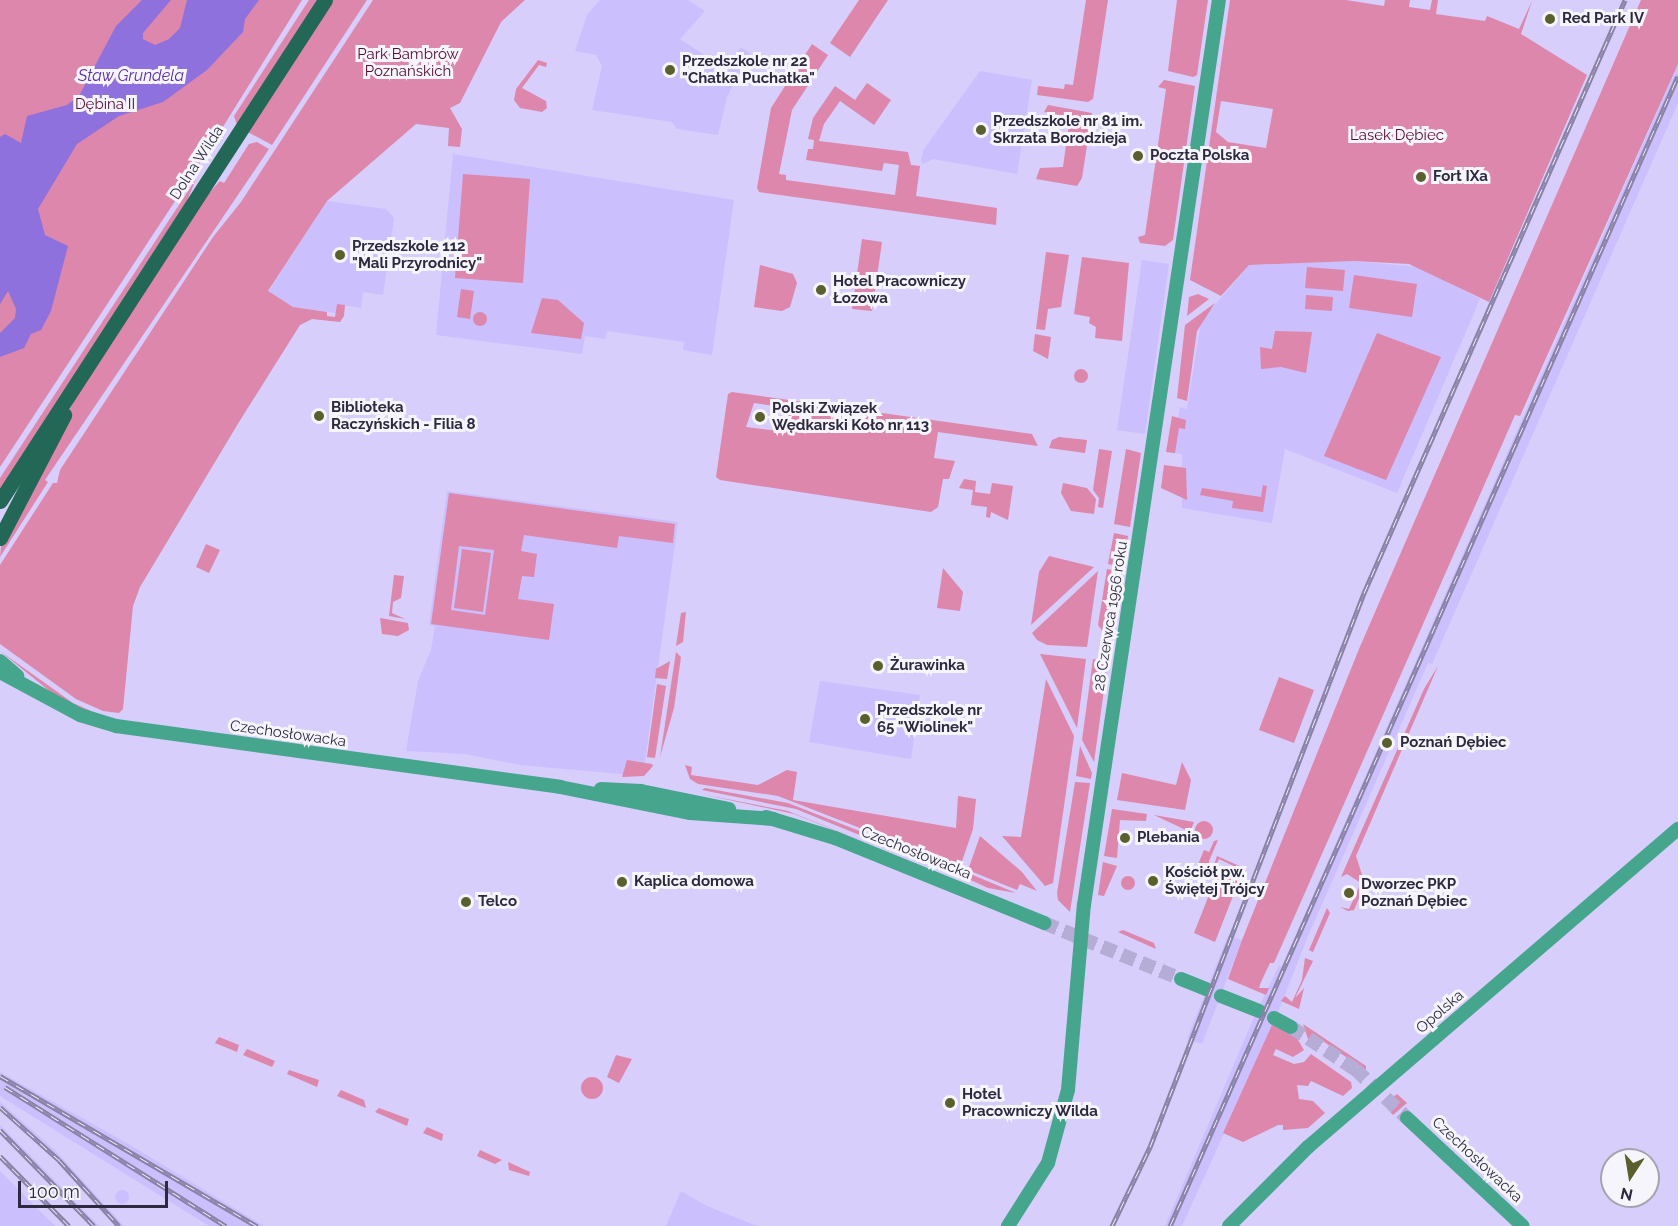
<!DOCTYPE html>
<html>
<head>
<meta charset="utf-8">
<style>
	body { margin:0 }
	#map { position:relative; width:1678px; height:1226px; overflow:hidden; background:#d7cefc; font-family:Raleway,sans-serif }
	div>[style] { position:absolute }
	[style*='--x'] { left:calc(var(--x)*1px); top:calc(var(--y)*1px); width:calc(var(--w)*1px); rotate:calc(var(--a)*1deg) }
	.built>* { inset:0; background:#ccbffe }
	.round { border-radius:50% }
	.green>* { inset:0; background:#dc87ab }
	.water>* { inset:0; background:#8e71dc }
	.minor-tunnel>* { height:14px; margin-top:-7px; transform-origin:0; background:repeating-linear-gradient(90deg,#b5add6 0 14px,transparent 0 21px) }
	.minor>* { height:14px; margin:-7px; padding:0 7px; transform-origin:7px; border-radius:7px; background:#46a58d }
	.major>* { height:15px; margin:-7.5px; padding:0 7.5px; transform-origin:7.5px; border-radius:7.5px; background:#236757 }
	.rail>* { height:5px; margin-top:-2.5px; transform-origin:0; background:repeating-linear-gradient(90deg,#f6f5fb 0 9px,#8882a4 0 18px); box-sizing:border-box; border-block:2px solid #8882a4 }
	.dots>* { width:16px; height:16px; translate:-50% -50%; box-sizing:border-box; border:3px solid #f6f5fb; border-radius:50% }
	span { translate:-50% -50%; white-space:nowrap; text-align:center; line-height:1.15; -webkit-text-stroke:6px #f6f5fb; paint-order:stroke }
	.poi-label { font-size:15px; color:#2d293f; font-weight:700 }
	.left { translate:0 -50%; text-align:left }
	.park-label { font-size:15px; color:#560b33 }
	.street-label { font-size:15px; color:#2d293f }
	.water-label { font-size:16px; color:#5b2dab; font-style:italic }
	.north { position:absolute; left:1600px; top:1148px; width:60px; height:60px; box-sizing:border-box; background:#f6f5fb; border:2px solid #a6a3b0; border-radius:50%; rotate:192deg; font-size:16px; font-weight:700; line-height:24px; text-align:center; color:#2d293f }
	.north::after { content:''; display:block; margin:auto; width:21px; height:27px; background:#5a5f2d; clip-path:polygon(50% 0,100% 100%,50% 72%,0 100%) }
	.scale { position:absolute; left:18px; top:1181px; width:150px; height:27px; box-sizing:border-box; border:3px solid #2d293f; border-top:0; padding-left:8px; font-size:18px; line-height:21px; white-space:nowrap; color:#2d293f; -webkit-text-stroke:4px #f6f5fb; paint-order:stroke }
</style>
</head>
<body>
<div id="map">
	<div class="built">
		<i style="clip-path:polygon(600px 0,688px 0,705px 11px,680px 39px,715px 62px,721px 52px,733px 60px,741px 47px,750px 53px,727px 97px,718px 135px,677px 129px,672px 122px,592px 110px,602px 66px,596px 55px,575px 51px,587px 15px)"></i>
		<i style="clip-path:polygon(1678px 64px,1678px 103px,1432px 664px,1428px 663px,1308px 936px,1271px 1030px,1182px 1226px,1165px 1226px,1252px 1022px,1279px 965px,1282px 966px)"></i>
		<i style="clip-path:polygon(980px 71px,1032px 80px,1017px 174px,933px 159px,923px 164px,921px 161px,924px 149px)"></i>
		<i style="clip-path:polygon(453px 154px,734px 200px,712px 355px,683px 350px,684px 342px,607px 331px,605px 339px,585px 336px,582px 354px,436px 335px)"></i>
		<i style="clip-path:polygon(327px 201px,386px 209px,394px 218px,383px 295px,363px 292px,361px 308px,337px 304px,336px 313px,293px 307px,268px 292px)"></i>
		<i style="clip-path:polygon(1142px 260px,1169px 264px,1145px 434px,1117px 430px)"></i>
		<i style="clip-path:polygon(1354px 261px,1418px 267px,1480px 299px,1397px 493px,1285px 449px,1272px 523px,1182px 508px,1182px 454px,1172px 453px,1180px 407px,1187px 409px,1201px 321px,1249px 265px)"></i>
		<i style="clip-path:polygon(447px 491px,678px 522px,643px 776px,520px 765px,465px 754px,406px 751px,418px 681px,431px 650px,435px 626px,429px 625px)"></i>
		<i style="clip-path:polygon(820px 681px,920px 695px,911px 759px,809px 742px)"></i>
		<i style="clip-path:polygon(1228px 935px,1242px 940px,1202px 1044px,1187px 1039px)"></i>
		<i style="clip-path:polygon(0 1072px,125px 1142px,264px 1226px,209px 1226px,0 1096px)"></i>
		<i style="clip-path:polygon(0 1102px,55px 1150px,124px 1226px,116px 1226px,58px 1163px,0 1110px)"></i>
		<i style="clip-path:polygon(0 1125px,34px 1159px,99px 1226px,91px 1226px,0 1135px)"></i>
		<i style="clip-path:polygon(0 1171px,55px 1226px,0 1226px)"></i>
		<i class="round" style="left:115px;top:1190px;width:14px;height:14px"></i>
		<i style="clip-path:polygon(681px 1191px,707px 1206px,757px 1226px,666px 1226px)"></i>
	</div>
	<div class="green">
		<i style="clip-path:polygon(0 0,302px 0,206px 154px,0 467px)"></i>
		<i style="clip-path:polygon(309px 0,318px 0,237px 125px,234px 116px)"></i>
		<i style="clip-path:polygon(331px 0,367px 0,272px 145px,246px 131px)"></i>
		<i style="clip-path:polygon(373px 0,525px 0,501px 22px,460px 103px,450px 108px,462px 129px,460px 147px,448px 146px,449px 128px,416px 124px,327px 201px,268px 291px,293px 307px,327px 312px,327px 316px,335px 317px,337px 304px,345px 305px,344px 316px,340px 322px,312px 319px,300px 325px,239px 422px,140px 587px,133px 606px,123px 709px,119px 713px,103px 711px,76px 699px,0 644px,0 565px,53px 483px,57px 483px,60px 470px,213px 237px,241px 202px)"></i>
		<i style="clip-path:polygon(859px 0,888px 0,850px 57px,830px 43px)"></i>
		<i style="clip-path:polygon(1086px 0,1108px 0,1093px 99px,1088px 102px,1037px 95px,1038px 86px,1064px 89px,1065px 84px,1073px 85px)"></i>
		<i style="clip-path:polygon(1177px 0,1208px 0,1197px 75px,1193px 77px,1168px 71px)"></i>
		<i style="clip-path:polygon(evenodd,1230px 0,1346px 0,1384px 6px,1385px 0,1410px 0,1409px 7px,1430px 10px,1432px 0,1438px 0,1436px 14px,1485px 21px,1487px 16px,1519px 29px,1532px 1px,1521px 34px,1587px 75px,1489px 302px,1409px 264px,1354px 261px,1249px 265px,1221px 296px,1190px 280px,1230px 0,1221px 101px,1273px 109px,1266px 148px,1228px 142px,1216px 132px,1221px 101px)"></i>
		<i style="clip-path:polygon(1641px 0,1678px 0,1678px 64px,1520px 416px,1515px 415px,1274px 963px,1270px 963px,1261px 982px,1259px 988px,1269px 988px,1266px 995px,1228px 979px,1242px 940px,1359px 649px)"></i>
		<i style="clip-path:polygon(812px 44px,828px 55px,792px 110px,779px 174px,786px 175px,786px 180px,895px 195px,899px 165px,884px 163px,882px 171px,806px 160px,808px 149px,813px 149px,814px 140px,808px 139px,813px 118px,835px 86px,855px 100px,867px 83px,891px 100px,874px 125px,840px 101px,824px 124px,819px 141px,908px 152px,911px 165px,920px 166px,916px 196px,997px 208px,996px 225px,759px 192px,757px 188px,771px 108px)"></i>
		<i style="clip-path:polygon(538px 60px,547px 63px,546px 67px,539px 65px,522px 88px,546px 101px,547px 108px,542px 112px,520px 108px,514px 100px,516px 89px)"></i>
		<i style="clip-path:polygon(1164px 80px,1195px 86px,1173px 240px,1165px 246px,1140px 243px,1138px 237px,1145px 235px,1166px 89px,1158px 87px)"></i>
		<i style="clip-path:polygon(1048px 105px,1092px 113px,1082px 178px,1077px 186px,1036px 179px,1040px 168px,1063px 167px,1066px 145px,1070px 117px,1044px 112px)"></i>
		<i style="clip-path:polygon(257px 142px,269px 149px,45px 480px,48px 482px,0 557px,1px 546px,77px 395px,201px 202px,220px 181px,224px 183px,249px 144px)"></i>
		<i style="clip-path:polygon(463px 174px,530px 179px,523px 283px,455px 278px)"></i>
		<i style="clip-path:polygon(196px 179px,187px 201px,0 492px,0 478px)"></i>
		<i style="clip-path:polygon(862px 239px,882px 242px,872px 311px,852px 309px)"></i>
		<i style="clip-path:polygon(1046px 252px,1069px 255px,1061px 307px,1048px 309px,1045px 330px,1036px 329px)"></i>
		<i style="clip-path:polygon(1082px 257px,1129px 263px,1122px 341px,1095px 338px,1096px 327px,1089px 323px,1090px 317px,1074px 314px)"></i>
		<i style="clip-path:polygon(760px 265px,793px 274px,797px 283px,790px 307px,782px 311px,754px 307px)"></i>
		<i style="clip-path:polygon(1307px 267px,1345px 270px,1343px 291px,1305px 288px)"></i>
		<i style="clip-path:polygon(1354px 275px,1417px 284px,1412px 317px,1349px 308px)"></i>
		<i style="clip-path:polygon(461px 289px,474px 291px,470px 319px,457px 317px)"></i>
		<i style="clip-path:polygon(1198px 294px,1209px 299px,1187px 316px,1189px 297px)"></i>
		<i style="clip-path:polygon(1306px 295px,1333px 297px,1332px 311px,1305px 309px)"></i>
		<i style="clip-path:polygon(542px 298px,558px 300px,584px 323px,581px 339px,531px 333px)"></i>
		<i style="clip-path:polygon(1215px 303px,1197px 331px,1187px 401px,1177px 398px,1185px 325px)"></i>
		<i class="round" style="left:473px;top:312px;width:14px;height:14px"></i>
		<i style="clip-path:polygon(1275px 331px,1312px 332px,1306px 373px,1281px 367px,1261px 369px,1260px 347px,1272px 349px)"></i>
		<i style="clip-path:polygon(1377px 333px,1441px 357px,1386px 480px,1324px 456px)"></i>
		<i style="clip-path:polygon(1035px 334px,1051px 337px,1048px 359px,1033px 351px)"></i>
		<i class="round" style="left:1074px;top:369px;width:14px;height:14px"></i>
		<i style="clip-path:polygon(evenodd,732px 392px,1032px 434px,1038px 446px,938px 432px,934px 458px,955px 461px,949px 479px,943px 479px,938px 507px,931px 512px,720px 480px,716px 477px,728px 394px,732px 392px,754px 403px,782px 407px,781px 413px,789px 416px,787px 432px,746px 427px,754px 403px)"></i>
		<i style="clip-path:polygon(1172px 416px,1186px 420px,1185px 429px,1179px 428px,1175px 453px,1166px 452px)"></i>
		<i style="clip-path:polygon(1059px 437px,1087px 440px,1085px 453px,1049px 448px,1052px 440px)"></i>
		<i style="clip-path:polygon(1099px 449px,1112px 451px,1103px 508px,1098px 507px,1099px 498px,1093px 490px)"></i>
		<i style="clip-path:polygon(1126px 449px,1141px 453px,1130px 527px,1114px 524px)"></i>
		<i style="clip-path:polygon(1164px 465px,1186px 468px,1187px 500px,1161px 488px)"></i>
		<i style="clip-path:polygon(964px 479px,976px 481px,975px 492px,990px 494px,992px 483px,1013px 486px,1008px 520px,991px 512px,990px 518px,986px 517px,987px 507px,971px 505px,973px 490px,959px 488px)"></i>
		<i style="clip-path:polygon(1063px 483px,1087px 488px,1096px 499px,1094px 514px,1071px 511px,1061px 493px)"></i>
		<i style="clip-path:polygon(1263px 485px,1267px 486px,1263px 512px,1232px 508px,1233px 501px,1200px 495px,1202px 488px,1261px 497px)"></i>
		<i style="clip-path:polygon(evenodd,449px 493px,675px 524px,673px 543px,619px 536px,617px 548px,524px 535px,521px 551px,537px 554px,534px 577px,522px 576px,518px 599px,554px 604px,549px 640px,431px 624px,449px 493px,459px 546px,494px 550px,485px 615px,451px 610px,459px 546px)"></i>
		<i style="clip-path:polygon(1114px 533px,1128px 536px,1123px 567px,1108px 564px)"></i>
		<i style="clip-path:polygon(206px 544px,220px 550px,209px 573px,196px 567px)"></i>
		<i style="clip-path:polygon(462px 549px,491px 553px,483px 612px,454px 608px)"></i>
		<i style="clip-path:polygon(1049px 556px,1094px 567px,1031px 625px,1039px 572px)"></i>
		<i style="clip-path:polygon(943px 568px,963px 592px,960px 611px,937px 608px)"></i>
		<i style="clip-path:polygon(1107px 569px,1122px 572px,1112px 644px,1098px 625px)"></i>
		<i style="clip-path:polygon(1098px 571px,1087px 647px,1047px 645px,1037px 640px,1032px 633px)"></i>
		<i style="clip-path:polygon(394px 575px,404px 576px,401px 598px,393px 602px,392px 613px,405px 619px,389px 616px)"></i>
		<i style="clip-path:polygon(686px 612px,683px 642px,676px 646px,681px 613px)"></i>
		<i style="clip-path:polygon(380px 618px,408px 623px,409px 630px,398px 636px,382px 634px)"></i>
		<i style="clip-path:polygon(0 651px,73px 703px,91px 711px,90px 714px,52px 693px)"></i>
		<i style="clip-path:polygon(676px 652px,681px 657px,674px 708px,660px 757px)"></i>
		<i style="clip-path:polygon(1040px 654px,1086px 659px,1077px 728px)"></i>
		<i style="clip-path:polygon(1093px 659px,1108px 661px,1094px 762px,1082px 740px)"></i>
		<i style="clip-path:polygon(670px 661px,667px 679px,655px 678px,656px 669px)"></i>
		<i style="clip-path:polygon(1438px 666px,1356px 856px,1365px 884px,1354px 910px,1348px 911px,1340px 907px,1349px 909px,1361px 883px,1347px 874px,1341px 877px,1424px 689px)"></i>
		<i style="clip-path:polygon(1279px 677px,1314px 690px,1294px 743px,1259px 730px)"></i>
		<i style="clip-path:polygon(1046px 679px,1074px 736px,1053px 883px,1045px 886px,1002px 836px,1021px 837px)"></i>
		<i style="clip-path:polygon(657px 684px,666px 686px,655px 758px,647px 757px)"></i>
		<i style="clip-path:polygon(1080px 746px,1092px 773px,1091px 779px,1076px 776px)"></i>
		<i style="clip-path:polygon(627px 760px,652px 764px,653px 766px,644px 776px,622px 777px)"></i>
		<i style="clip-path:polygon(1182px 762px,1191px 780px,1185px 810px,1117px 800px,1122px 773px,1176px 785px)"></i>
		<i style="clip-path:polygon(685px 765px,692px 767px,691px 775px,758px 785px,787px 770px,797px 772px,793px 800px,956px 828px,958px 796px,976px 799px,973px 829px,960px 867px,778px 796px,698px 784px,690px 779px)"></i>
		<i style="clip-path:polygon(1075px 782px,1090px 783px,1070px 912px,1058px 900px,1057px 893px)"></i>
		<i style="clip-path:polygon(705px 788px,788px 803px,959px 870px,952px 873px,796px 809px,702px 790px)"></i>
		<i style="clip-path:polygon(701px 794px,788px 811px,879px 848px,794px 814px)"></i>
		<i style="clip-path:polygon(1112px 809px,1147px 814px,1146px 821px,1120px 820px,1117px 858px,1104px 856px)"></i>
		<i style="clip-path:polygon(1154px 815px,1194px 822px,1190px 832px)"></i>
		<i class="round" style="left:1195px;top:821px;width:18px;height:18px"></i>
		<i style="clip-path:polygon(980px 836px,1022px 872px,1037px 891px,1020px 884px,1017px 890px,968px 870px)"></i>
		<i style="clip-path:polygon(1218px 840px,1209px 861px,1209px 880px,1194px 874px,1204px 850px,1209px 852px,1214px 841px)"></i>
		<i style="clip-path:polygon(1217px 856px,1244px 868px,1215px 942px,1194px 933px,1216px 877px,1225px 875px,1227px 872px,1239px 875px,1242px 870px,1219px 859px,1215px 867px,1225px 872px,1216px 875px,1214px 865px)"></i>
		<i style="clip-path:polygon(1103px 862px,1117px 866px,1104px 896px,1098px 895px)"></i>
		<i style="clip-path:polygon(963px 871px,1016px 893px,988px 888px,964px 877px)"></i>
		<i class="round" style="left:1121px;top:876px;width:14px;height:14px"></i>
		<i style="clip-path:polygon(1327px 908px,1330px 913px,1313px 952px,1309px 950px)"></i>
		<i style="clip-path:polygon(1123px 930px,1154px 943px,1156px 949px,1118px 932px)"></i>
		<i style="clip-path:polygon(1305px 958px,1313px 961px,1295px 998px,1304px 988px,1299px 1009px,1281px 1001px,1285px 996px,1292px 1002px,1302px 980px)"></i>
		<i style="clip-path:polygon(1303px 1024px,1366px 1066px,1366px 1069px,1360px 1075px,1359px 1066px,1317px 1037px,1308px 1039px)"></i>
		<i style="clip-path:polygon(1272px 1025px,1287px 1032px,1292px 1030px,1304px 1050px,1293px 1057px,1276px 1049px,1273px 1055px,1294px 1064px,1304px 1062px,1311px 1054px,1351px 1082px,1352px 1088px,1343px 1096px,1311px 1081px,1308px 1086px,1297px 1085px,1299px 1099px,1313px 1101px,1325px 1113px,1308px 1128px,1283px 1130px,1283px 1125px,1278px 1125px,1243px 1142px,1223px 1133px)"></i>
		<i style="clip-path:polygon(219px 1037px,239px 1045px,237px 1052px,215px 1043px)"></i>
		<i style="clip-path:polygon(247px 1049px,275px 1061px,272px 1067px,243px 1055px)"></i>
		<i style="clip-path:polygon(616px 1055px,632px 1059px,619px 1083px,607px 1077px)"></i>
		<i style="clip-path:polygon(289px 1070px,319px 1080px,317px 1087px,287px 1074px)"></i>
		<i class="round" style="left:581px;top:1077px;width:22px;height:22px"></i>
		<i style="clip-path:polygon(341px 1090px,364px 1100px,366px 1108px,337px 1096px)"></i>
		<i style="clip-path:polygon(1397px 1094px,1407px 1103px,1393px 1115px,1384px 1105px)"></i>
		<i style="clip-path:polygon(379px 1108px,409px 1119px,407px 1126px,375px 1112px)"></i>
		<i style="clip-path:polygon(427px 1127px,443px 1134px,442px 1141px,423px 1133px)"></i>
		<i style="clip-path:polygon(480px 1150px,502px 1160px,495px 1164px,477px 1156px)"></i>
		<i style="clip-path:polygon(508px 1162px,530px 1172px,529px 1176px,509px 1170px)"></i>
	</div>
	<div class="water">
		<i style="clip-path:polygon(142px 0,171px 0,143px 33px,143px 39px,155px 45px,169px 39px,180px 28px,187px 0,259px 0,245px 19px,243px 32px,207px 70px,163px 102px,119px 116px,77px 144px,38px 209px,45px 235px,68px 246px,51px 311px,41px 330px,31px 334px,24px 348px,0 357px,0 333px,15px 318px,16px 309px,8px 291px,0 304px,0 137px,5px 134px,21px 143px,27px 116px,67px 105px,79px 96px,116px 26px)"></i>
	</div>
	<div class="minor-tunnel">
		<i style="--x:1044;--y:923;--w:148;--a:22.2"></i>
		<i style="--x:1291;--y:1027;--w:77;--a:33.3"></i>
		<i style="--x:1355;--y:1069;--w:71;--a:43.3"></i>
	</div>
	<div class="minor">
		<i style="--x:0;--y:661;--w:23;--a:41"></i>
		<i style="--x:0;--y:672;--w:91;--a:28.3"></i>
		<i style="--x:80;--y:715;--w:38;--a:17"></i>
		<i style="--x:116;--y:726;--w:448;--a:7.8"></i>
		<i style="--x:560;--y:787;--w:133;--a:11.3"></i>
		<i style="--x:690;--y:813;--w:84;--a:4.1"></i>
		<i style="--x:601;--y:789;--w:40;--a:2.9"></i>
		<i style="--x:641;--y:791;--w:90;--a:11.6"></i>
		<i style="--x:766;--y:817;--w:72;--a:16.9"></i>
		<i style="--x:835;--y:838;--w:226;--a:22.1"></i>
		<i style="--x:1181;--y:979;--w:27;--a:22"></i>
		<i style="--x:1221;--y:996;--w:41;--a:21.5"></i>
		<i style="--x:1274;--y:1018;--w:19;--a:28"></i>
		<i style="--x:1407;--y:1118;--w:158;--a:43"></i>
		<i style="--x:1008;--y:1226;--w:75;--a:-57.6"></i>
		<i style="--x:1048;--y:1163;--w:76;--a:-74.7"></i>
		<i style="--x:1068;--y:1090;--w:186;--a:-85.1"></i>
		<i style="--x:1084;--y:905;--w:915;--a:-81.52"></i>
		<i style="--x:1229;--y:1226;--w:112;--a:-45"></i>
		<i style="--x:1308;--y:1147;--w:488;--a:-40.7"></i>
	</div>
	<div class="major">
		<i style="--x:0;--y:501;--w:597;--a:-57.03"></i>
		<i style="--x:0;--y:538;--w:139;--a:-62.5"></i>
	</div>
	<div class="rail">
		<i style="--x:0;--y:1076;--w:298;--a:30.3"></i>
		<i style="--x:5;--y:1087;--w:261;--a:32.2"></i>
		<i style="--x:0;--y:1107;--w:79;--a:41.9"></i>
		<i style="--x:59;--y:1160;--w:89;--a:47.7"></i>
		<i style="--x:0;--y:1130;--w:134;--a:45.6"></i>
		<i style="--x:0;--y:1156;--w:98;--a:45.4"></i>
		<i style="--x:1112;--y:1226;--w:88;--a:-64.3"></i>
		<i style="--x:1150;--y:1147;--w:594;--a:-68.88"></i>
		<i style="--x:1364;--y:593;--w:648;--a:-66.24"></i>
		<i style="--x:1170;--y:1226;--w:1257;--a:-66.17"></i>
	</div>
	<div class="dots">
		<i style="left:1550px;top:19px;background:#5a5f2d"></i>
		<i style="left:670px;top:70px;background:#5a5f2d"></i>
		<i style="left:981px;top:130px;background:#5a5f2d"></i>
		<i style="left:1138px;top:156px;background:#5a5f2d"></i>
		<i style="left:1421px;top:177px;background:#5a5f2d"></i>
		<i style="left:340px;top:255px;background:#5a5f2d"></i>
		<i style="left:821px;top:290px;background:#5a5f2d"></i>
		<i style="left:319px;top:416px;background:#5a5f2d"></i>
		<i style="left:760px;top:417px;background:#5a5f2d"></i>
		<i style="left:878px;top:666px;background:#5a5f2d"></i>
		<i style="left:865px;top:719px;background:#5a5f2d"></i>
		<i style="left:1387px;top:743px;background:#5a5f2d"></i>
		<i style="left:1125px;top:838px;background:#5a5f2d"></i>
		<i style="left:1153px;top:881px;background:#5a5f2d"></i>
		<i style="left:622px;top:882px;background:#5a5f2d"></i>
		<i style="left:1349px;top:893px;background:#5a5f2d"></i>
		<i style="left:466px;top:902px;background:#5a5f2d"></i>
		<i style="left:950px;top:1103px;background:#5a5f2d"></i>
	</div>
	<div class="poi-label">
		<span class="left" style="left:1562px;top:19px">Red Park IV</span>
		<span class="left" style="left:682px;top:70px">Przedszkole nr 22<br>"Chatka Puchatka"</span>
		<span class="left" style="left:993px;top:130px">Przedszkole nr 81 im.<br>Skrzata Borodzieja</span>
		<span class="left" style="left:1150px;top:156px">Poczta Polska</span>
		<span class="left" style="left:1433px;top:177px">Fort IXa</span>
		<span class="left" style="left:352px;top:255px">Przedszkole 112<br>"Mali Przyrodnicy"</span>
		<span class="left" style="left:833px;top:290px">Hotel Pracowniczy<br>Łozowa</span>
		<span class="left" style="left:331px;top:416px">Biblioteka<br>Raczyńskich - Filia 8</span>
		<span class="left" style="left:772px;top:417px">Polski Związek<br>Wędkarski Koło nr 113</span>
		<span class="left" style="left:890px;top:666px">Żurawinka</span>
		<span class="left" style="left:877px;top:719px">Przedszkole nr<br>65 "Wiolinek"</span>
		<span class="left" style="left:1400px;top:743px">Poznań Dębiec</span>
		<span class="left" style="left:1137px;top:838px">Plebania</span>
		<span class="left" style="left:1165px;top:881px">Kościół pw.<br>Świętej Trójcy</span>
		<span class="left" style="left:634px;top:882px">Kaplica domowa</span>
		<span class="left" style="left:1361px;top:893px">Dworzec PKP<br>Poznań Dębiec</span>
		<span class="left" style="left:478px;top:902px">Telco</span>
		<span class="left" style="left:962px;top:1103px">Hotel<br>Pracowniczy Wilda</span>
	</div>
	<div class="park-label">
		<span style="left:408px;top:63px">Park Bambrów<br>Poznańskich</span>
		<span style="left:105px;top:105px">Dębina II</span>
		<span style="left:1397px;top:136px">Lasek Dębiec</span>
	</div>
	<div class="street-label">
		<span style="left:197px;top:163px;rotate:-57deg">Dolna Wilda</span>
		<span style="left:1111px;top:616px;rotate:-81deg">28 Czerwca 1956 roku</span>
		<span style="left:288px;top:734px;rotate:8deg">Czechosłowacka</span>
		<span style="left:916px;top:853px;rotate:22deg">Czechosłowacka</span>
		<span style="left:1440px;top:1012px;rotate:-41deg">Opolska</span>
		<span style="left:1477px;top:1160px;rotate:43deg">Czechosłowacka</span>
	</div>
	<div class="water-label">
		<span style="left:131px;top:76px">Staw Grundela</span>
	</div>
	<div class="north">N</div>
	<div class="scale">100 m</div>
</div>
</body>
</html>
